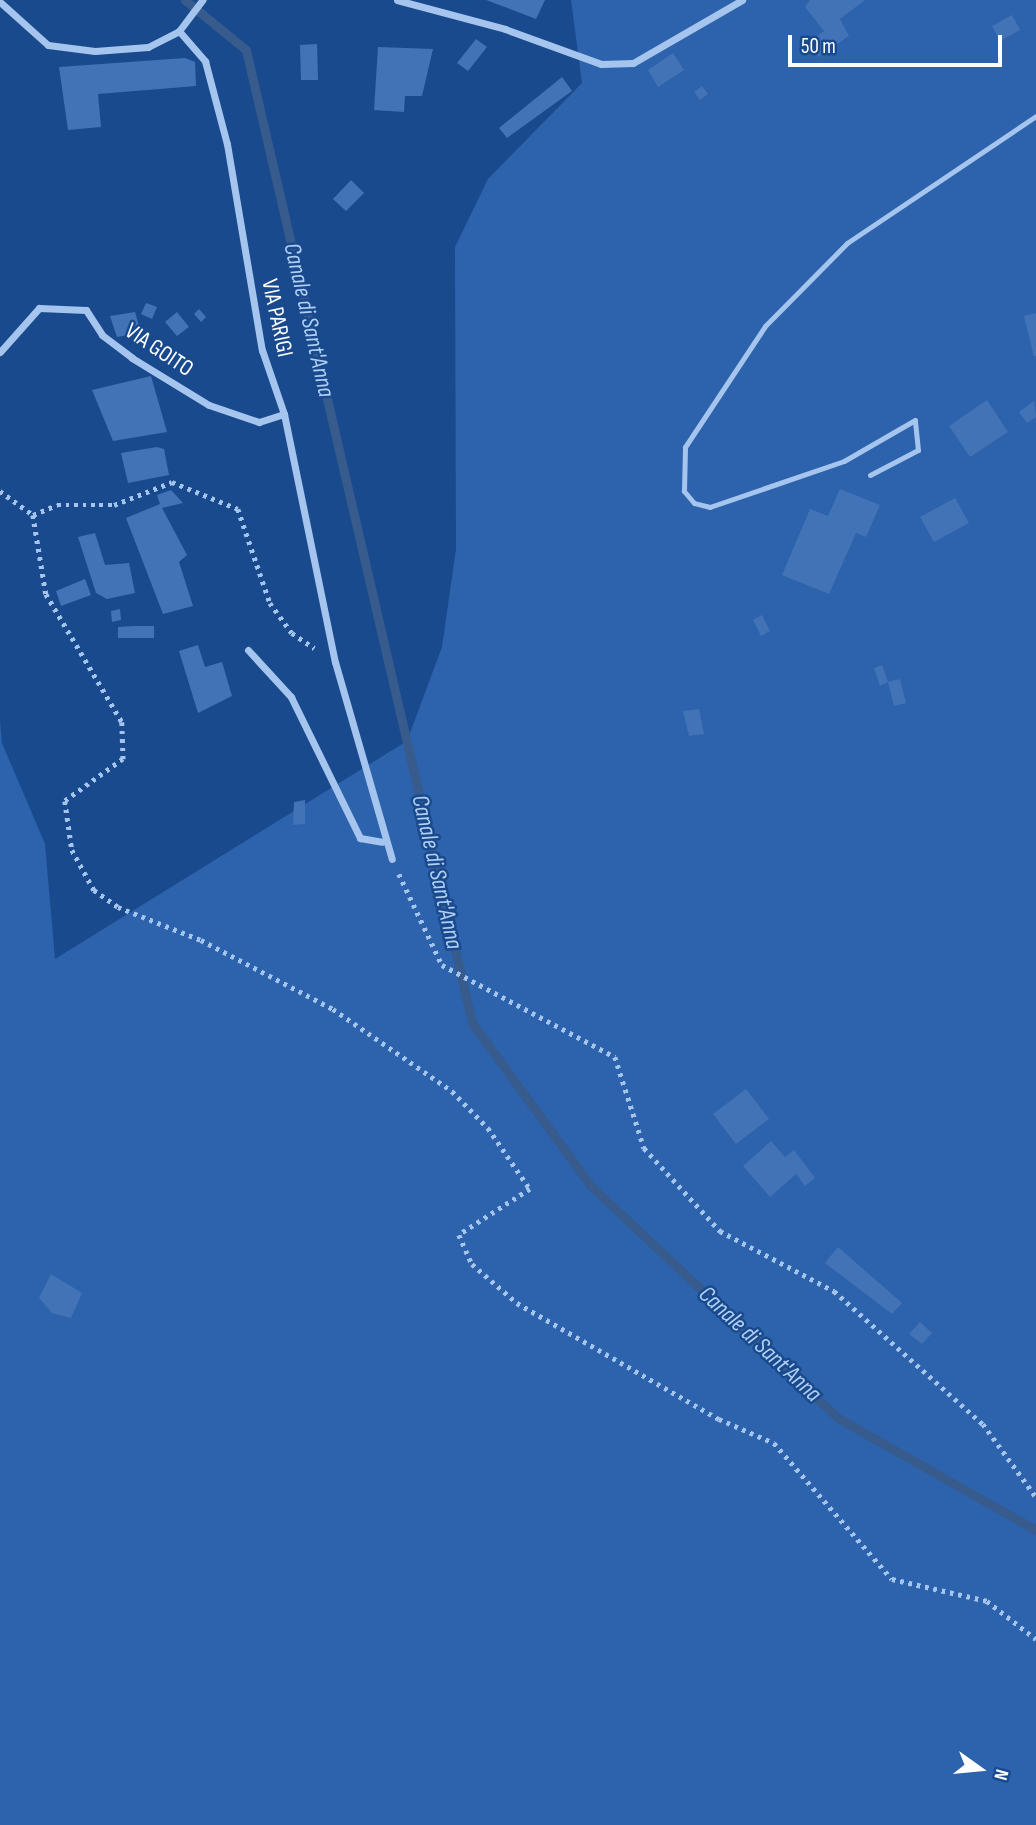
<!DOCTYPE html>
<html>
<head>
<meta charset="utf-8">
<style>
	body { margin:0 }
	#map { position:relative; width:1036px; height:1825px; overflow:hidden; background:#194a8d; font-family:"Sofia Sans Condensed",sans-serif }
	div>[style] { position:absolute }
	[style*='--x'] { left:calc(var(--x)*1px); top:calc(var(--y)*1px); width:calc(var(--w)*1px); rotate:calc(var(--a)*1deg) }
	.green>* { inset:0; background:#2c63ac }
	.stream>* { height:9px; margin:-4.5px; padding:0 4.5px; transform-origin:4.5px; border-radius:4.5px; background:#375b8c }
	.building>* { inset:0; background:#4273b6 }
	.path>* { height:4.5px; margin-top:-2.25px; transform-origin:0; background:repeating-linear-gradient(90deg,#a5c5ee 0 3.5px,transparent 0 8.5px) }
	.lane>* { height:5px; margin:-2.5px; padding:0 2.5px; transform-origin:2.5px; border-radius:2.5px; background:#a5c5ee }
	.street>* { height:7px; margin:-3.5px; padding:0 3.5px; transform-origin:3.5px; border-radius:3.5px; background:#a5c5ee }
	span { translate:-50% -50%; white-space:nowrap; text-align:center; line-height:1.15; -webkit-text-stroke:5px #194a8d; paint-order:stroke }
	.street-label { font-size:23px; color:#fff }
	.water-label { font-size:24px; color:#b1cff5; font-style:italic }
	.north { position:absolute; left:945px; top:1734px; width:70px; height:70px; -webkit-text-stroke:5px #194a8d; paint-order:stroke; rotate:105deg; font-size:19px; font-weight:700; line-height:28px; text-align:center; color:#fff }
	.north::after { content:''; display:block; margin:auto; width:24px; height:32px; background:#fff; clip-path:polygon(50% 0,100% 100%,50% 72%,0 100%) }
	.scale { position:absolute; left:788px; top:35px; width:214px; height:32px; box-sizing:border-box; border:4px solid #fff; border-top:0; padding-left:9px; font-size:21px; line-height:24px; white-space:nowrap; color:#fff; -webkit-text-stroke:5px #194a8d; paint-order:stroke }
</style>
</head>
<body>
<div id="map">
	<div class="green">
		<i style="clip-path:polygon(571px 0,1036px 0,1036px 1825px,0 1825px,0 721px,2px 743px,45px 844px,55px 959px,407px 741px,442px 647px,456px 549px,455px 247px,488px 179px,582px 83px)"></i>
	</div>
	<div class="stream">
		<i style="--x:185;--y:0;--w:79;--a:39.3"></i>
		<i style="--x:246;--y:50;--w:999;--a:76.92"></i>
		<i style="--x:472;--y:1023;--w:202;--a:53.9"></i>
		<i style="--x:591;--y:1186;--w:339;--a:43.2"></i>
		<i style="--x:838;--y:1418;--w:227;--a:29.5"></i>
	</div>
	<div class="building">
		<i style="clip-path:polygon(486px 0,545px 0,536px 19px)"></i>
		<i style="clip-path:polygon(810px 0,865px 0,840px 19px,849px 36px,818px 57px,810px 42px,824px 31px,805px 7px)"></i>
		<i style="clip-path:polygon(1012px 15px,1020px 30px,1000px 41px,992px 26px)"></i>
		<i style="clip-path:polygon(476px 39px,487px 47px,468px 71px,457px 63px)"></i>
		<i style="clip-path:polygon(317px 44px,318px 80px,301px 80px,300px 45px)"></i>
		<i style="clip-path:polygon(378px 47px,433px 49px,422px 96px,405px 96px,404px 112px,374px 110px)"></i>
		<i style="clip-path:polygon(673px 53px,684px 70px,658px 87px,648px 70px)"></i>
		<i style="clip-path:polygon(185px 58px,195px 62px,196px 86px,98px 94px,101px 127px,68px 130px,59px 67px)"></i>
		<i style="clip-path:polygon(562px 77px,572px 91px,507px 138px,499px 128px)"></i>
		<i style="clip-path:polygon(702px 86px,708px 94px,700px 100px,694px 92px)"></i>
		<i style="clip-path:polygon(351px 180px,364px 193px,346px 211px,333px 199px)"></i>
		<i style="clip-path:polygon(146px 303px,157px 307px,152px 319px,141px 314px)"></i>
		<i style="clip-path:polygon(199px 309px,206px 317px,201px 322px,194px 314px)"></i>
		<i style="clip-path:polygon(135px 312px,141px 333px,117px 337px,110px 316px)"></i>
		<i style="clip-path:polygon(177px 312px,189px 327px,177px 336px,165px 322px)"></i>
		<i style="clip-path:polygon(1036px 313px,1036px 356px,1034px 357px,1024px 316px)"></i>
		<i style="clip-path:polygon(151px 376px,167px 432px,113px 441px,92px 390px)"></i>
		<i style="clip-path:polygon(987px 400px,1008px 432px,970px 457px,949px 426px)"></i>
		<i style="clip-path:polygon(1034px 401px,1036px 417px,1027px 423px,1019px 412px)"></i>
		<i style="clip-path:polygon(157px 447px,164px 449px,169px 475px,128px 483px,121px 453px)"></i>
		<i style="clip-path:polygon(840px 489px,880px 505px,866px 537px,856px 533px,829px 594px,782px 575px,810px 509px,828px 516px)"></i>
		<i style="clip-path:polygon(171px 490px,183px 503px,162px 508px,187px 555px,179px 562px,193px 606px,163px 614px,126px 518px,160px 504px,157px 495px)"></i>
		<i style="clip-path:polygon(955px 498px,969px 523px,934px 542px,920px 517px)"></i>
		<i style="clip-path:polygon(95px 533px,105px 565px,129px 563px,135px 593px,107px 599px,96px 593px,78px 537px)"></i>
		<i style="clip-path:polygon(85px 579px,91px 595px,61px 606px,56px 591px)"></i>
		<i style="clip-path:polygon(120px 609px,121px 620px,112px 622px,111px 611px)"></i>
		<i style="clip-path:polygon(762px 615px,770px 631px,761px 636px,753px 620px)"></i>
		<i style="clip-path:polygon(133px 626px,154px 626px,154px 638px,118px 638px,118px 627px)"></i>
		<i style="clip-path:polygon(198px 645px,205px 667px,222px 662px,232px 696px,198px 713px,179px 651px)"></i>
		<i style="clip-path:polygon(882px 665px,888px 682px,880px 686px,874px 668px)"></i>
		<i style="clip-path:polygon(900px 679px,906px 703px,894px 706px,888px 682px)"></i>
		<i style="clip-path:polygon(699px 709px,704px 734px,689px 736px,683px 711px)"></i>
		<i style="clip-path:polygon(305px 800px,305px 824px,293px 825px,294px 802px)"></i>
		<i style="clip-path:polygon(746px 1089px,769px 1119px,736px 1144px,713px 1114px)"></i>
		<i style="clip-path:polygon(771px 1141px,785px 1157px,794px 1150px,815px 1178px,805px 1186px,796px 1174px,770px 1197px,743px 1166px)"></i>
		<i style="clip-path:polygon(838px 1247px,902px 1303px,892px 1314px,825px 1263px)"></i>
		<i style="clip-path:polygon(51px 1274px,82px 1293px,71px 1318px,52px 1313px,39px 1298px)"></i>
		<i style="clip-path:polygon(920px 1322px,932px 1333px,922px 1344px,909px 1334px)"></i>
	</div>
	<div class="path">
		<i style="--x:0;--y:491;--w:41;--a:36"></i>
		<i style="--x:33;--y:515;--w:80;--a:80.7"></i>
		<i style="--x:46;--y:594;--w:149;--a:59.3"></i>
		<i style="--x:122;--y:722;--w:37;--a:88"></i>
		<i style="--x:123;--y:759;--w:72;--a:144.1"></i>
		<i style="--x:65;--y:801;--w:49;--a:81.9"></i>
		<i style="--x:72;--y:850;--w:46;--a:61.2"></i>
		<i style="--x:94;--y:890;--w:29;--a:35"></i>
		<i style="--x:118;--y:907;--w:89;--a:21.7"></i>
		<i style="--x:201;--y:940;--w:149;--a:27.6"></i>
		<i style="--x:333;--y:1009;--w:145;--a:34.6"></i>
		<i style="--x:452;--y:1091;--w:52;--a:45.8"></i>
		<i style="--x:488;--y:1128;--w:74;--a:55.5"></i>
		<i style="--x:530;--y:1189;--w:85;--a:147.1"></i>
		<i style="--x:459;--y:1235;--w:32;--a:66"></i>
		<i style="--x:472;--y:1264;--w:60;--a:40.9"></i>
		<i style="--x:517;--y:1303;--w:233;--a:29.9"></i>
		<i style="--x:719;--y:1419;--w:60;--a:23.6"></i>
		<i style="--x:774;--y:1443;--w:180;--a:49.1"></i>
		<i style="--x:892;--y:1579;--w:98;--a:13"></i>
		<i style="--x:987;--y:1601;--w:62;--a:37.8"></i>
		<i style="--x:33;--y:515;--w:26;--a:-23"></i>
		<i style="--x:57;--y:505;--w:57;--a:0"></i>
		<i style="--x:114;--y:505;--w:62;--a:-21.6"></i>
		<i style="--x:172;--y:482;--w:71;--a:22.2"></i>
		<i style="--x:238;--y:509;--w:99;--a:71.2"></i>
		<i style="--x:270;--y:603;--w:37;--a:54"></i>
		<i style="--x:292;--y:633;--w:27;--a:34"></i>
		<i style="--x:399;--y:874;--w:101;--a:64.7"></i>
		<i style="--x:442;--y:965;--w:196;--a:28"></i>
		<i style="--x:615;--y:1057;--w:96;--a:72.3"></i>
		<i style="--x:644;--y:1148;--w:113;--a:47.5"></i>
		<i style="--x:720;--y:1231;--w:129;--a:27.8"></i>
		<i style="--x:834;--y:1291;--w:200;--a:41.8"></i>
		<i style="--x:983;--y:1424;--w:90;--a:54"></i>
	</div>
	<div class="lane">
		<i style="--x:870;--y:475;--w:54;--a:-27.5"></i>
		<i style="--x:918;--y:450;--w:30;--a:-96"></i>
		<i style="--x:915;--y:420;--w:82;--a:150"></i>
		<i style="--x:844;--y:461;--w:142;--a:161.1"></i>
		<i style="--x:710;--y:507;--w:16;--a:-166"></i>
		<i style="--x:694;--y:503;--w:16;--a:-130"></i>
		<i style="--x:684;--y:491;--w:44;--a:-88.7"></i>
		<i style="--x:685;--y:447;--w:145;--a:-56.5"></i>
		<i style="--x:765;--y:326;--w:117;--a:-45.3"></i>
		<i style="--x:847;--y:243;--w:228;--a:-33.9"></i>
	</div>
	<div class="street">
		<i style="--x:397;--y:0;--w:112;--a:15"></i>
		<i style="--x:505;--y:29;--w:102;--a:20"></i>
		<i style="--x:601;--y:64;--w:32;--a:-2"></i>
		<i style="--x:633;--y:63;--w:126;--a:-30"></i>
		<i style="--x:0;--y:2;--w:64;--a:41.9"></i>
		<i style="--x:48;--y:45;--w:47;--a:7.3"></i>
		<i style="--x:95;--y:51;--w:53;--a:-4.3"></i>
		<i style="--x:148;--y:47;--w:35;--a:-27"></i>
		<i style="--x:179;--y:31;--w:39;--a:-53"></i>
		<i style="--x:179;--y:31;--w:40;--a:49"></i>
		<i style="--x:205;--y:61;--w:86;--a:75.2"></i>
		<i style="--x:227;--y:144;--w:209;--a:80.4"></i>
		<i style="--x:262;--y:350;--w:68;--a:71"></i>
		<i style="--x:284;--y:414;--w:253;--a:78.4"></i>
		<i style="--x:335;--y:662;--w:205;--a:73.9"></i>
		<i style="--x:0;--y:352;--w:59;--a:-48.4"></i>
		<i style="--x:39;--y:308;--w:47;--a:2.4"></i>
		<i style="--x:86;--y:310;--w:30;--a:57"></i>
		<i style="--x:102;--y:335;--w:38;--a:37"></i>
		<i style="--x:132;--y:358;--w:90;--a:31.4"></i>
		<i style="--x:209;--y:405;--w:53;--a:18.8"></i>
		<i style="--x:259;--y:422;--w:26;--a:-18"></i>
		<i style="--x:248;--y:650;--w:64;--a:47.5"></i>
		<i style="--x:291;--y:697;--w:157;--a:63.9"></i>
		<i style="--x:360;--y:838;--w:22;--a:10"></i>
	</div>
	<div class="street-label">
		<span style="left:277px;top:318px;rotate:78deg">VIA PARIGI</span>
		<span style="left:159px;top:350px;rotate:34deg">VIA GOITO</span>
	</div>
	<div class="water-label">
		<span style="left:309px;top:320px;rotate:77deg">Canale di Sant'Anna</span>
		<span style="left:437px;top:872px;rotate:77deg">Canale di Sant'Anna</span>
		<span style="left:760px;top:1344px;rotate:43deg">Canale di Sant'Anna</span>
	</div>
	<div class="north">N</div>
	<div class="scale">50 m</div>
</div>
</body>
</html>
